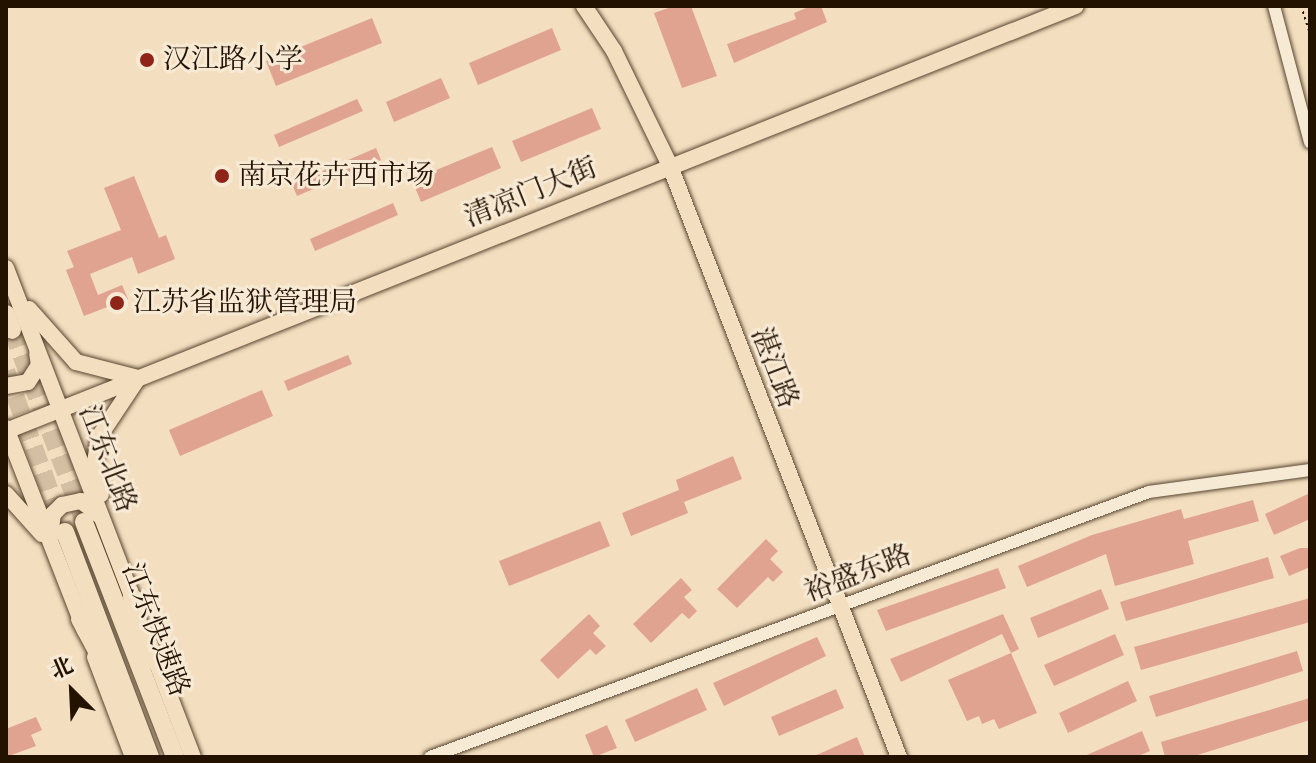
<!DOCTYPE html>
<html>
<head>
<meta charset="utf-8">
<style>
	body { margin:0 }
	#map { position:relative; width:1316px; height:763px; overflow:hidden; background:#f3debf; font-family:"IM FELL DW Pica","Noto Serif SC",serif }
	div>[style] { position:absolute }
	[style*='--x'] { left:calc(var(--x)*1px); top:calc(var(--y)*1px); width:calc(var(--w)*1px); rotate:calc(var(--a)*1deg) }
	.building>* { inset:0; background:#e0a390 }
	.highway-tunnel>* { height:18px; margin-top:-9px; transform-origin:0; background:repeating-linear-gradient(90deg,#d4bfa2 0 18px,transparent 0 27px) }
	.path>* { height:2px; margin-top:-1px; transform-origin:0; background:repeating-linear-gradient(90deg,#231200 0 2px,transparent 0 6px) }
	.roads { filter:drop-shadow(0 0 2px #574530) drop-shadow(0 0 2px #574530) }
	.minor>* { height:12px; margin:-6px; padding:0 6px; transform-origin:6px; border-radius:6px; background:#f7ead5 }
	.major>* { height:16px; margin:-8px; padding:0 8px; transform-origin:8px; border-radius:8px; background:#f3debf }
	.highway>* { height:18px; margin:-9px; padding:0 9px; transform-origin:9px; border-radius:9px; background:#f3debf }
	.dots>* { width:22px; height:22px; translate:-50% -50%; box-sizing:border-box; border:4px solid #f7ead5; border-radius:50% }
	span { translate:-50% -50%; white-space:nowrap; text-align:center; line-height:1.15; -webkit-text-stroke:6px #f7ead5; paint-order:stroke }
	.poi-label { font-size:28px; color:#231200 }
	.left { translate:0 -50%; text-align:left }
	.street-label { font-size:28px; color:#231200 }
	.frame { position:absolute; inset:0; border:8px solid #231200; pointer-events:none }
	.north { position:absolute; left:32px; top:651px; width:80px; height:80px; -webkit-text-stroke:6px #f7ead5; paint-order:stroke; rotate:336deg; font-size:22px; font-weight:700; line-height:32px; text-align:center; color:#231200 }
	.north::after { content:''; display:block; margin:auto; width:28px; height:36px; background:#231200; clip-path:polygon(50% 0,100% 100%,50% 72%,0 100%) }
</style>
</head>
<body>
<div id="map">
	<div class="building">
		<i style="clip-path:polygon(674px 6px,691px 6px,717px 76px,682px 88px,654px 13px)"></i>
		<i style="clip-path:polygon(811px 6px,821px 6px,827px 22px,734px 63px,727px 44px,796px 19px,794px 13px)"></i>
		<i style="clip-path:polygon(372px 18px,382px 43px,276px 86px,266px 61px)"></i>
		<i style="clip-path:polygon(552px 28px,561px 50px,478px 85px,469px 63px)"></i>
		<i style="clip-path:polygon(441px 78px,450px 98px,394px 122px,386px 102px)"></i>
		<i style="clip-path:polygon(357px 99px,363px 111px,279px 147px,274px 135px)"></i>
		<i style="clip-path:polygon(592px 108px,601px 129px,521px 162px,512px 141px)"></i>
		<i style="clip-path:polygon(492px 147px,501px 168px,421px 202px,412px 180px)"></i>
		<i style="clip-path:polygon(376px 148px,381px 160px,297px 196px,292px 184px)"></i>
		<i style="clip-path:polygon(134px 176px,159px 238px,166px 235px,175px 259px,138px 274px,132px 257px,90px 274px,98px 295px,122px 285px,128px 299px,84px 316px,66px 270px,74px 267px,67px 251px,121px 230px,104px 188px)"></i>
		<i style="clip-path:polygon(393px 203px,398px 215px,315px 251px,310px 239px)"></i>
		<i style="clip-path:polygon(348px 355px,352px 364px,288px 391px,284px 381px)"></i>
		<i style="clip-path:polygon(262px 390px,273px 416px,180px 456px,169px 430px)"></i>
		<i style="clip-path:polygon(733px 456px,742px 479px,684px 502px,688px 513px,631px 536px,622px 513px,679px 490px,676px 480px)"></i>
		<i style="clip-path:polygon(1310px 493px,1310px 519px,1274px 535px,1265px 514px)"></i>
		<i style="clip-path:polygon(1253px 500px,1259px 521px,1188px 541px,1194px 564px,1115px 586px,1106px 554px,1027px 587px,1018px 566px,1092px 535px,1181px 509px,1184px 519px)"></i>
		<i style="clip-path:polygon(600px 521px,610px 546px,509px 586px,499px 561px)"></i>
		<i style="clip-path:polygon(766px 539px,778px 551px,770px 559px,783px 572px,773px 582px,768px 577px,737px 608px,717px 589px)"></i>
		<i style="clip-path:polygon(1300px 548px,1310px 548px,1310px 567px,1289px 576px,1280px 556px)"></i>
		<i style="clip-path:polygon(1268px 557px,1274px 578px,1126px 621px,1120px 602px)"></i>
		<i style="clip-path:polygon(998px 568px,1006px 588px,886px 631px,877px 610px)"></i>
		<i style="clip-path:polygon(681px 578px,692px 590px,684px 597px,697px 611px,689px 619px,682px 613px,651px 643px,633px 624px)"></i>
		<i style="clip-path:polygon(1101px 589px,1109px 609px,1038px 638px,1030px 618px)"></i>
		<i style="clip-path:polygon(1310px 598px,1310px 622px,1141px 670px,1134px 647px)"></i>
		<i style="clip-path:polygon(589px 614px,600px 626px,593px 633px,606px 646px,596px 655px,590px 649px,558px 679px,540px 660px)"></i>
		<i style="clip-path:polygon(1003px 614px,1019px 649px,1011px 653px,1002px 634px,901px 682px,890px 659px)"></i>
		<i style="clip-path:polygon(1115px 634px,1124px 655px,1054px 686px,1044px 665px)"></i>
		<i style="clip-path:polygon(817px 637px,826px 656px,724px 706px,713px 683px)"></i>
		<i style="clip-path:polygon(1297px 651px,1303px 671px,1156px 717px,1149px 696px)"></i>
		<i style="clip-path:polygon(1011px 653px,1037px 713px,999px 729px,994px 719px,982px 724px,979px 716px,967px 721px,948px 680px)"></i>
		<i style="clip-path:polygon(1128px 681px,1137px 701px,1068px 733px,1059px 713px)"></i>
		<i style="clip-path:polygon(697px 688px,707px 710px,635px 742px,625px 720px)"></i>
		<i style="clip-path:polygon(836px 689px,844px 708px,779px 736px,771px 717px)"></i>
		<i style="clip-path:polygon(1310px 698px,1310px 720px,1191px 757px,1165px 757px,1161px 742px)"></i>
		<i style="clip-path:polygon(36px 717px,42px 730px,31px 735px,36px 746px,6px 757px,6px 729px)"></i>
		<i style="clip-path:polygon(607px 725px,617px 748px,594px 757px,585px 735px)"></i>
		<i style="clip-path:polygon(1142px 731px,1150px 751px,1136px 757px,1082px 757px)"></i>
		<i style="clip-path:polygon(857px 737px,865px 757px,812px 757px)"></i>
	</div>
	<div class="highway-tunnel">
		<i style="--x:12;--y:330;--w:205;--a:69.4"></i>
		<i style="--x:6;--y:371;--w:171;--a:69.9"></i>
	</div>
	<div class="path">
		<i style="--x:1301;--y:6;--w:28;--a:72"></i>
	</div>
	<div class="roads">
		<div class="minor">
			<i style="--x:1274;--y:6;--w:141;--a:75.2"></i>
			<i style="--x:430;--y:757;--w:766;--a:-20.23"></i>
			<i style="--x:1149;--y:492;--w:162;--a:-7.8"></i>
		</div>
		<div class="major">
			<i style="--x:584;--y:6;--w:54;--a:56.3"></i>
			<i style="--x:614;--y:51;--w:128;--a:64"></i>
			<i style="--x:670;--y:166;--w:634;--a:68.82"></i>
			<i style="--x:6;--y:268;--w:363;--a:69"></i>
			<i style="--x:29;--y:309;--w:71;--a:48.4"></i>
			<i style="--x:76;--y:362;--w:64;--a:14.5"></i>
			<i style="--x:138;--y:378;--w:71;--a:123.5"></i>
			<i style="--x:99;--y:437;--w:24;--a:99"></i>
			<i style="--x:95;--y:461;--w:34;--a:80"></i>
			<i style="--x:6;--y:386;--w:22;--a:-10"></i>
			<i style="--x:28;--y:382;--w:20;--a:-57"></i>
			<i style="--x:39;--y:365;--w:12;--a:-99"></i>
			<i style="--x:6;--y:428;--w:218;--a:68.7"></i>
			<i style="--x:6;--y:431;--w:1151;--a:-21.66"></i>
			<i style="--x:6;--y:494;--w:54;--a:48"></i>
			<i style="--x:50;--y:537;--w:23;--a:-83"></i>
			<i style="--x:53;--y:514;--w:13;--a:-45"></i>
			<i style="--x:62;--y:505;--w:19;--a:-12"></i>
			<i style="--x:81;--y:501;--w:24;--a:38"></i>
			<i style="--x:148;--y:640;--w:125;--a:69"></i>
			<i style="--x:95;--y:657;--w:107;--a:69.2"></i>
		</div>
		<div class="highway">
			<i style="--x:6;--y:314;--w:17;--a:69"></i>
			<i style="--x:84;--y:522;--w:252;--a:68.8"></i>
			<i style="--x:65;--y:532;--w:241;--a:69.3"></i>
			<i style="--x:132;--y:597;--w:65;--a:76.6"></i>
			<i style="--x:80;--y:619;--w:53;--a:62"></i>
		</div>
	</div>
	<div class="dots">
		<i style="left:147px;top:60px;background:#8f2418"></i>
		<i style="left:222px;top:176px;background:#8f2418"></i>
		<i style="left:117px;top:303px;background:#8f2418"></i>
	</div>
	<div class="poi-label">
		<span class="left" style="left:163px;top:60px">汉江路小学</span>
		<span class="left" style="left:238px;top:176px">南京花卉西市场</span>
		<span class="left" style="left:133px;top:303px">江苏省监狱管理局</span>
	</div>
	<div class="street-label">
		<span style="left:531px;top:193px;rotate:-22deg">清凉门大街</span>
		<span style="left:774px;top:368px;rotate:69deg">湛江路</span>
		<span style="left:107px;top:459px;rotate:69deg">江东北路</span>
		<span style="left:858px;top:574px;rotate:-21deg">裕盛东路</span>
		<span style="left:155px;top:630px;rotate:69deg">江东快速路</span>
	</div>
	<div class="frame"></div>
	<div class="north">北</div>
</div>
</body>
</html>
